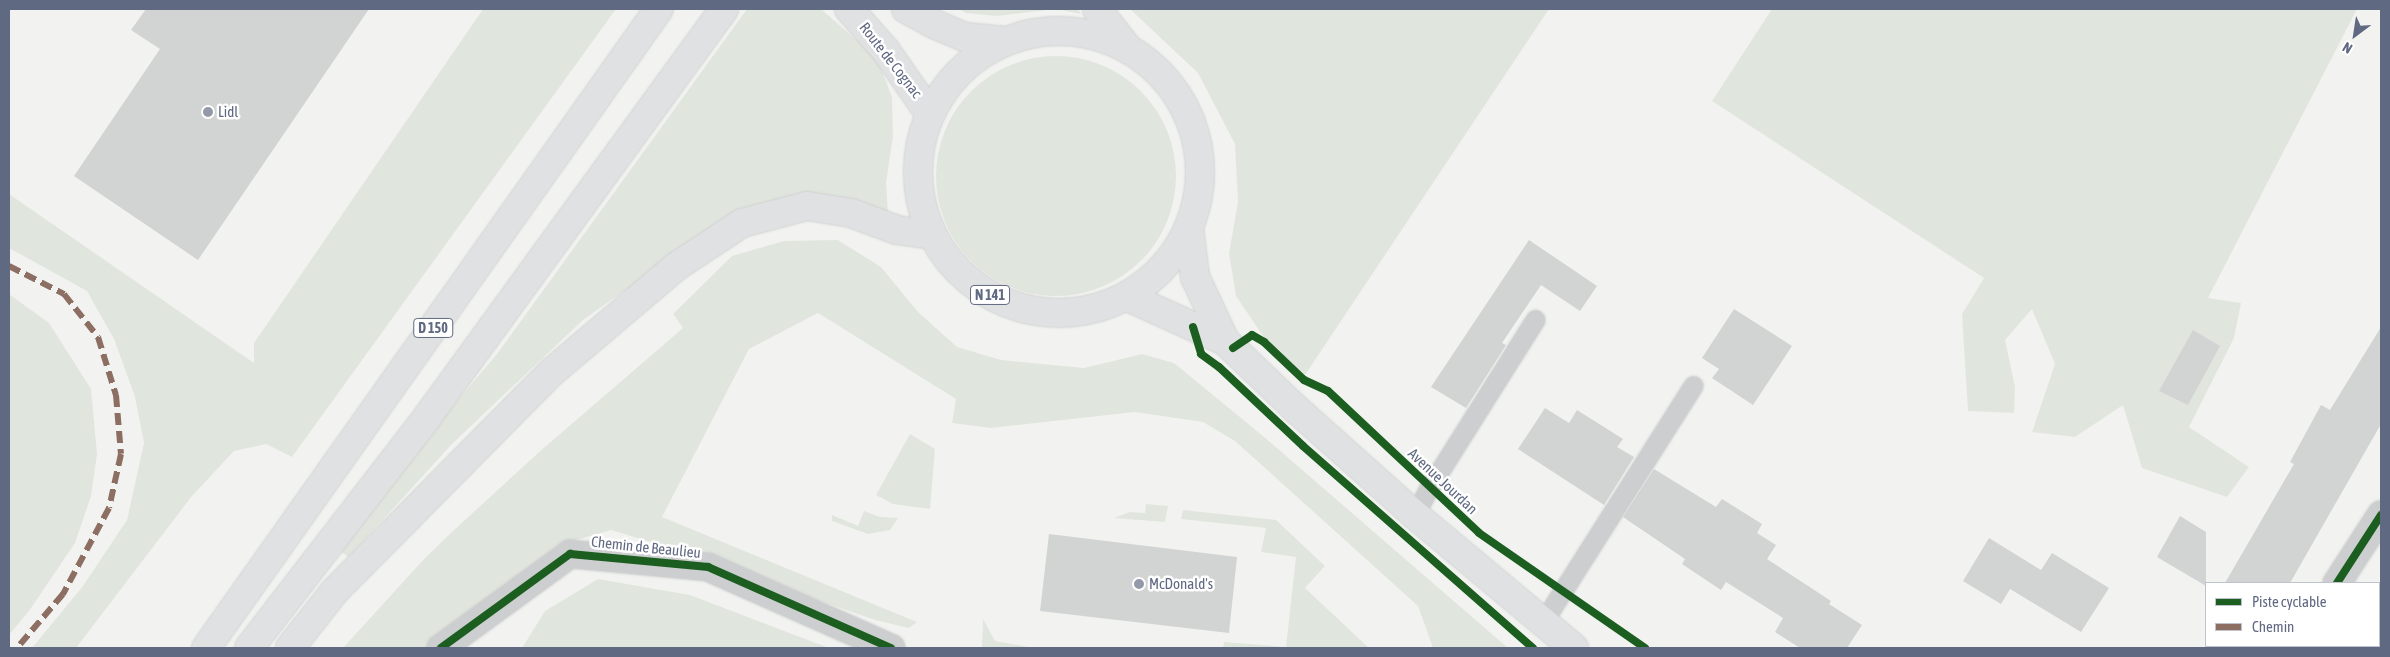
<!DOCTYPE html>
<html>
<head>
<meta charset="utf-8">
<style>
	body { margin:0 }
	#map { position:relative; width:2390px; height:657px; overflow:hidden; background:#f2f3f0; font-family:"Asap Condensed",sans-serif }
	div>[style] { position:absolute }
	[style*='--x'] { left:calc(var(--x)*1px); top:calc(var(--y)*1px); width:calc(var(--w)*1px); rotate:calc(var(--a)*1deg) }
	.green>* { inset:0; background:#e0e6de }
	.round { border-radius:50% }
	.building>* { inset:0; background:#d2d3d3 }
	.roads { filter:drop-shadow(0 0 1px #cfd1d1) drop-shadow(0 0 1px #cfd1d1) }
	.service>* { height:19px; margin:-9.5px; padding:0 9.5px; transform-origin:9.5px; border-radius:9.5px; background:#cdcecf }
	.minor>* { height:28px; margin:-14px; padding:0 14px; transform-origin:14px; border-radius:14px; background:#cdcecf }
	.secondary>* { height:28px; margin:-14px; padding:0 14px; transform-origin:14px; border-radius:14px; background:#e0e1e2 }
	.primary>* { height:28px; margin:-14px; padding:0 14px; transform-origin:14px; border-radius:14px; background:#e0e1e2 }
	.primary>.ring { margin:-14px; padding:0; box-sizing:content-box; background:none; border:28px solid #e0e1e2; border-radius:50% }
	.trunk>* { height:28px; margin:-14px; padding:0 14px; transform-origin:14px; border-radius:14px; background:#e0e1e2 }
	.quiet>* { height:6px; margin-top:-3px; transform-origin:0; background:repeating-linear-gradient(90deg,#8d6e63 0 12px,transparent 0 18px) }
	.cycleway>* { height:8px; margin:-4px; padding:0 4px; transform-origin:4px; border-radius:4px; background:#1b5e20 }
	.dots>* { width:14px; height:14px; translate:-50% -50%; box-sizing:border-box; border:2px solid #fff; border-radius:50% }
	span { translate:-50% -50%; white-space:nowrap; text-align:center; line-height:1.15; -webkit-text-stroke:5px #fff; paint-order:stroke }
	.shield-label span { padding:1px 4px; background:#fff; border:1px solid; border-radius:4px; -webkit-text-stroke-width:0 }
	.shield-label { font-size:14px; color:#606982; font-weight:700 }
	.street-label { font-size:15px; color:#606982 }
	.poi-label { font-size:15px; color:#606982 }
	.left { translate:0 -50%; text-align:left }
	.frame { position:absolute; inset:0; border:10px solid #606982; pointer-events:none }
	.legend { position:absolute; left:2205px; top:582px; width:175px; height:65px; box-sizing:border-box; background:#fff; border:1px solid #bfc3cd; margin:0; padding:6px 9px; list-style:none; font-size:15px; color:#606982 }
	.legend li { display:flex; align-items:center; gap:10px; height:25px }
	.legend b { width:25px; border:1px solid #bfc3cd }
	.north { position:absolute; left:2330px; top:10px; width:50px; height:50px; -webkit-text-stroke:4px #fff; paint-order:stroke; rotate:211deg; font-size:14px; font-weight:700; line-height:20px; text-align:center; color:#606982 }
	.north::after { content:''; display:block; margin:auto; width:18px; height:22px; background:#606982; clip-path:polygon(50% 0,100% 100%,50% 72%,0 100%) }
</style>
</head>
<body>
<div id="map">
	<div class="green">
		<i style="clip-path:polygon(483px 9px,616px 9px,292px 457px,266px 444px,234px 451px,192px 496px,76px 648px,32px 648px,83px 586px,127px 520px,144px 443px,135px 397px,114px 339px,87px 291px,9px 248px,9px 194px,254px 363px,254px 343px)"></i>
		<i style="clip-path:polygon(747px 9px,821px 9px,877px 58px,892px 97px,893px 136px,886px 183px,888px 213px,793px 196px,706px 233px,583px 320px,452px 444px,349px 557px,339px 551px,408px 459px,497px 354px)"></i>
		<i style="clip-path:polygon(958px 9px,1078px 9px,1081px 14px,1056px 9px,997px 16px,966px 13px)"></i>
		<i style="clip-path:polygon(1130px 9px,1549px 9px,1305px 375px,1263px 336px,1236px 296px,1229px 253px,1238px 202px,1235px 144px,1198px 73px)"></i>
		<i style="clip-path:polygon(1772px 9px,2357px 9px,2208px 298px,2241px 303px,2234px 338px,2189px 427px,2249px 467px,2227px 497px,2142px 468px,2123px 405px,2075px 437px,2032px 432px,2055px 364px,2032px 309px,2005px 340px,2015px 387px,2014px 413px,1968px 411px,1962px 314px,1984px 278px,1712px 101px)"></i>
		<i class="round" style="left:936px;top:56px;width:240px;height:240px"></i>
		<i style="clip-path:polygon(838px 240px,881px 267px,918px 312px,957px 347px,1001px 360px,1084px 368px,1142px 354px,1174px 363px,1263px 436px,1508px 648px,1433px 648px,1418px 606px,1235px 441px,1203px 422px,1135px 412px,991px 428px,952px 423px,956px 399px,818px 313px,749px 349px,662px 517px,917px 622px,909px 628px,875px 620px,661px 545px,611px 530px,563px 544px,428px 648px,343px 648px,424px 559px,453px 531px,538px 453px,683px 328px,673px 314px,732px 256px,784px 241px)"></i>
		<i style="clip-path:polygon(9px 294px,49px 323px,91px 389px,97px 454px,91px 496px,75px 543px,29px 611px,9px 635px)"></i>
		<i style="clip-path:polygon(910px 434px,935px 449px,930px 509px,893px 504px,876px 495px)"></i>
		<i style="clip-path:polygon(1146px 504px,1168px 506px,1165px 522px,1114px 518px,1130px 512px,1145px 513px)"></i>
		<i style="clip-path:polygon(1183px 510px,1276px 520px,1325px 566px,1305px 588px,1369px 648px,1223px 648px,1224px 642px,1286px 647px,1296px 557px,1261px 552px,1266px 528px,1181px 519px)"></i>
		<i style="clip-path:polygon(864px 511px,880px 517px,898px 518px,890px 530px,868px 534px,832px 521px,832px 515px,858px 526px)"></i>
		<i style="clip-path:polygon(598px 579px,690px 595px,829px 648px,522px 648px,545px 611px)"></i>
		<i style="clip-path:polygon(983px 619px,995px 641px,1035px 648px,982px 648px)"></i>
	</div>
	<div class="building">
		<i style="clip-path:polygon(146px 9px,369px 9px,198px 260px,74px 176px,160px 49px,131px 30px)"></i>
		<i style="clip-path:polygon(1529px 240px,1597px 286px,1580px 311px,1541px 285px,1502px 343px,1506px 345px,1466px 408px,1431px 387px)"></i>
		<i style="clip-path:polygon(1734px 309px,1792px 346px,1753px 405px,1712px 378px,1719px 369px,1702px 358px)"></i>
		<i style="clip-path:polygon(2381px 327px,2381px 424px,2290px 583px,2225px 583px,2294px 464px,2290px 462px,2321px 405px,2330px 410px)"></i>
		<i style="clip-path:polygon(2193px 330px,2220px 346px,2188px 405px,2159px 391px)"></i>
		<i style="clip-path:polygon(1545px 408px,1569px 423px,1577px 410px,1623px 439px,1617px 447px,1634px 457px,1604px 505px,1518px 449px)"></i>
		<i style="clip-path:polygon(1654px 469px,1716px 507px,1722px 499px,1762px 524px,1757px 533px,1776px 545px,1767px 559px,1831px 601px,1829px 604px,1862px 625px,1847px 648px,1800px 648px,1775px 632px,1783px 618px,1726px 582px,1721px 590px,1682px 564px,1685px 559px,1623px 517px)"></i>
		<i style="clip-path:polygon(2180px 516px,2206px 532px,2206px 586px,2157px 557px)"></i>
		<i style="clip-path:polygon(1049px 534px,1237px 557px,1229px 633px,1040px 611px)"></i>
		<i style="clip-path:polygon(1989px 538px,2041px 570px,2052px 553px,2109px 588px,2081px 632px,2010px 589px,2001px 604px,1963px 581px)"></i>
	</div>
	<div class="roads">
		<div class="service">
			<i style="--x:1415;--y:515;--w:30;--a:-63"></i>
			<i style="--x:1429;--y:488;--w:199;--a:-57.8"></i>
			<i style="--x:1543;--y:622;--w:280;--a:-57.6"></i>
		</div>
		<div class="minor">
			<i style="--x:2337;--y:583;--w:81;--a:-57.1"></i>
			<i style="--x:441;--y:648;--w:160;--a:-36.1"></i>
			<i style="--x:570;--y:554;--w:139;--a:5.4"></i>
			<i style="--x:708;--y:567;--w:200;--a:23.9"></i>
			<i style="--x:2296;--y:648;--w:2;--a:-63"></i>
		</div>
		<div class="secondary">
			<i style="--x:1189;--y:228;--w:49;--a:83"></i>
			<i style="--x:1195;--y:277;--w:71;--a:64.9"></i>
			<i style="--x:1128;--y:297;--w:107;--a:24.4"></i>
			<i style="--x:1225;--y:341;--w:98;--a:43.8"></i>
			<i style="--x:1296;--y:409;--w:159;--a:41.7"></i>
			<i style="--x:1415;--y:515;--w:207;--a:39.9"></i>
		</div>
		<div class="primary">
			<i style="--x:849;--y:9;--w:56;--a:48.6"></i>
			<i style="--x:886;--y:51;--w:77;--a:55.1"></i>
			<i style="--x:906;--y:9;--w:32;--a:28"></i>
			<i style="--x:934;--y:24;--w:34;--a:23"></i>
			<i style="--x:965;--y:37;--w:41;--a:5.6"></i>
			<i class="ring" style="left:918px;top:31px;width:254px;height:254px"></i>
		</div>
		<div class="trunk">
			<i style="--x:1097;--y:9;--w:52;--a:52"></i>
			<i style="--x:206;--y:648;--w:783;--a:-54.67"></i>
			<i style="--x:249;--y:648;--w:293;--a:-52.3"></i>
			<i style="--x:428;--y:416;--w:503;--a:-53.97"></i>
			<i style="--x:290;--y:648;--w:71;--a:-51.8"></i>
			<i style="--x:334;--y:592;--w:311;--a:-45.3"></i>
			<i style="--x:553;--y:371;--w:162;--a:-40.3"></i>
			<i style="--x:677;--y:266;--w:78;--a:-33.5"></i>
			<i style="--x:742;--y:223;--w:67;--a:-14.7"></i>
			<i style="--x:807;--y:206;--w:45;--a:9"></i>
			<i style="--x:851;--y:213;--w:49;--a:20.3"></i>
			<i style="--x:897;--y:230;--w:35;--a:8"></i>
		</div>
	</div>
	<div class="quiet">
		<i style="--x:9;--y:266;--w:62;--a:27"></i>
		<i style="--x:64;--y:294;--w:55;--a:51.7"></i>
		<i style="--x:98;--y:337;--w:61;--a:72.8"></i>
		<i style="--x:116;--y:395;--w:59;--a:85.2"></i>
		<i style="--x:121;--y:454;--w:55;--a:102.5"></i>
		<i style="--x:109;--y:508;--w:98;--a:118.1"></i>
		<i style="--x:63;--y:594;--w:71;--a:130.4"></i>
	</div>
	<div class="cycleway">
		<i style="--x:1193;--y:327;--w:28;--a:73"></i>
		<i style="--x:1201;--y:354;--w:22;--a:36"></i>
		<i style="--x:1219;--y:367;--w:115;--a:43.2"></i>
		<i style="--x:1303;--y:446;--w:306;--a:41.3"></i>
		<i style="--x:1233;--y:348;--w:23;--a:-34"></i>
		<i style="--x:1252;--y:335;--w:14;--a:30"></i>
		<i style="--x:1264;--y:342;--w:55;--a:43.5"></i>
		<i style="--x:1304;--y:380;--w:26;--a:25"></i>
		<i style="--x:1328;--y:391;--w:207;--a:43.2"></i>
		<i style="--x:1479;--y:533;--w:202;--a:34.7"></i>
		<i style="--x:2337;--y:583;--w:81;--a:-57.1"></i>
		<i style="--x:441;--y:648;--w:160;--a:-36.1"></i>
		<i style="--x:570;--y:554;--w:139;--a:5.4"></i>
		<i style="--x:708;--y:567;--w:200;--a:23.9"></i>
	</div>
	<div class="dots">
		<i style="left:208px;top:112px;background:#9399a8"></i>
		<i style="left:1139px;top:584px;background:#9399a8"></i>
	</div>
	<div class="shield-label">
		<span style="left:990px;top:295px">N 141</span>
		<span style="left:433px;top:328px">D 150</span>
	</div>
	<div class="street-label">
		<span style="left:891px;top:60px;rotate:52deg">Route de Cognac</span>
		<span style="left:1443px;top:481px;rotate:43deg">Avenue Jourdan</span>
		<span style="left:646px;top:547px;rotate:6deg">Chemin de Beaulieu</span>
	</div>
	<div class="poi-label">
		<span class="left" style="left:218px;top:112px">Lidl</span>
		<span class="left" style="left:1149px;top:584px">McDonald's</span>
	</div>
	<div class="frame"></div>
	<ul class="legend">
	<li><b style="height:6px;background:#1b5e20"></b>Piste cyclable</li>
	<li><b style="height:6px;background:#8d6e63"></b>Chemin</li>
	</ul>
	<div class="north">N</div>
</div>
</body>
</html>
